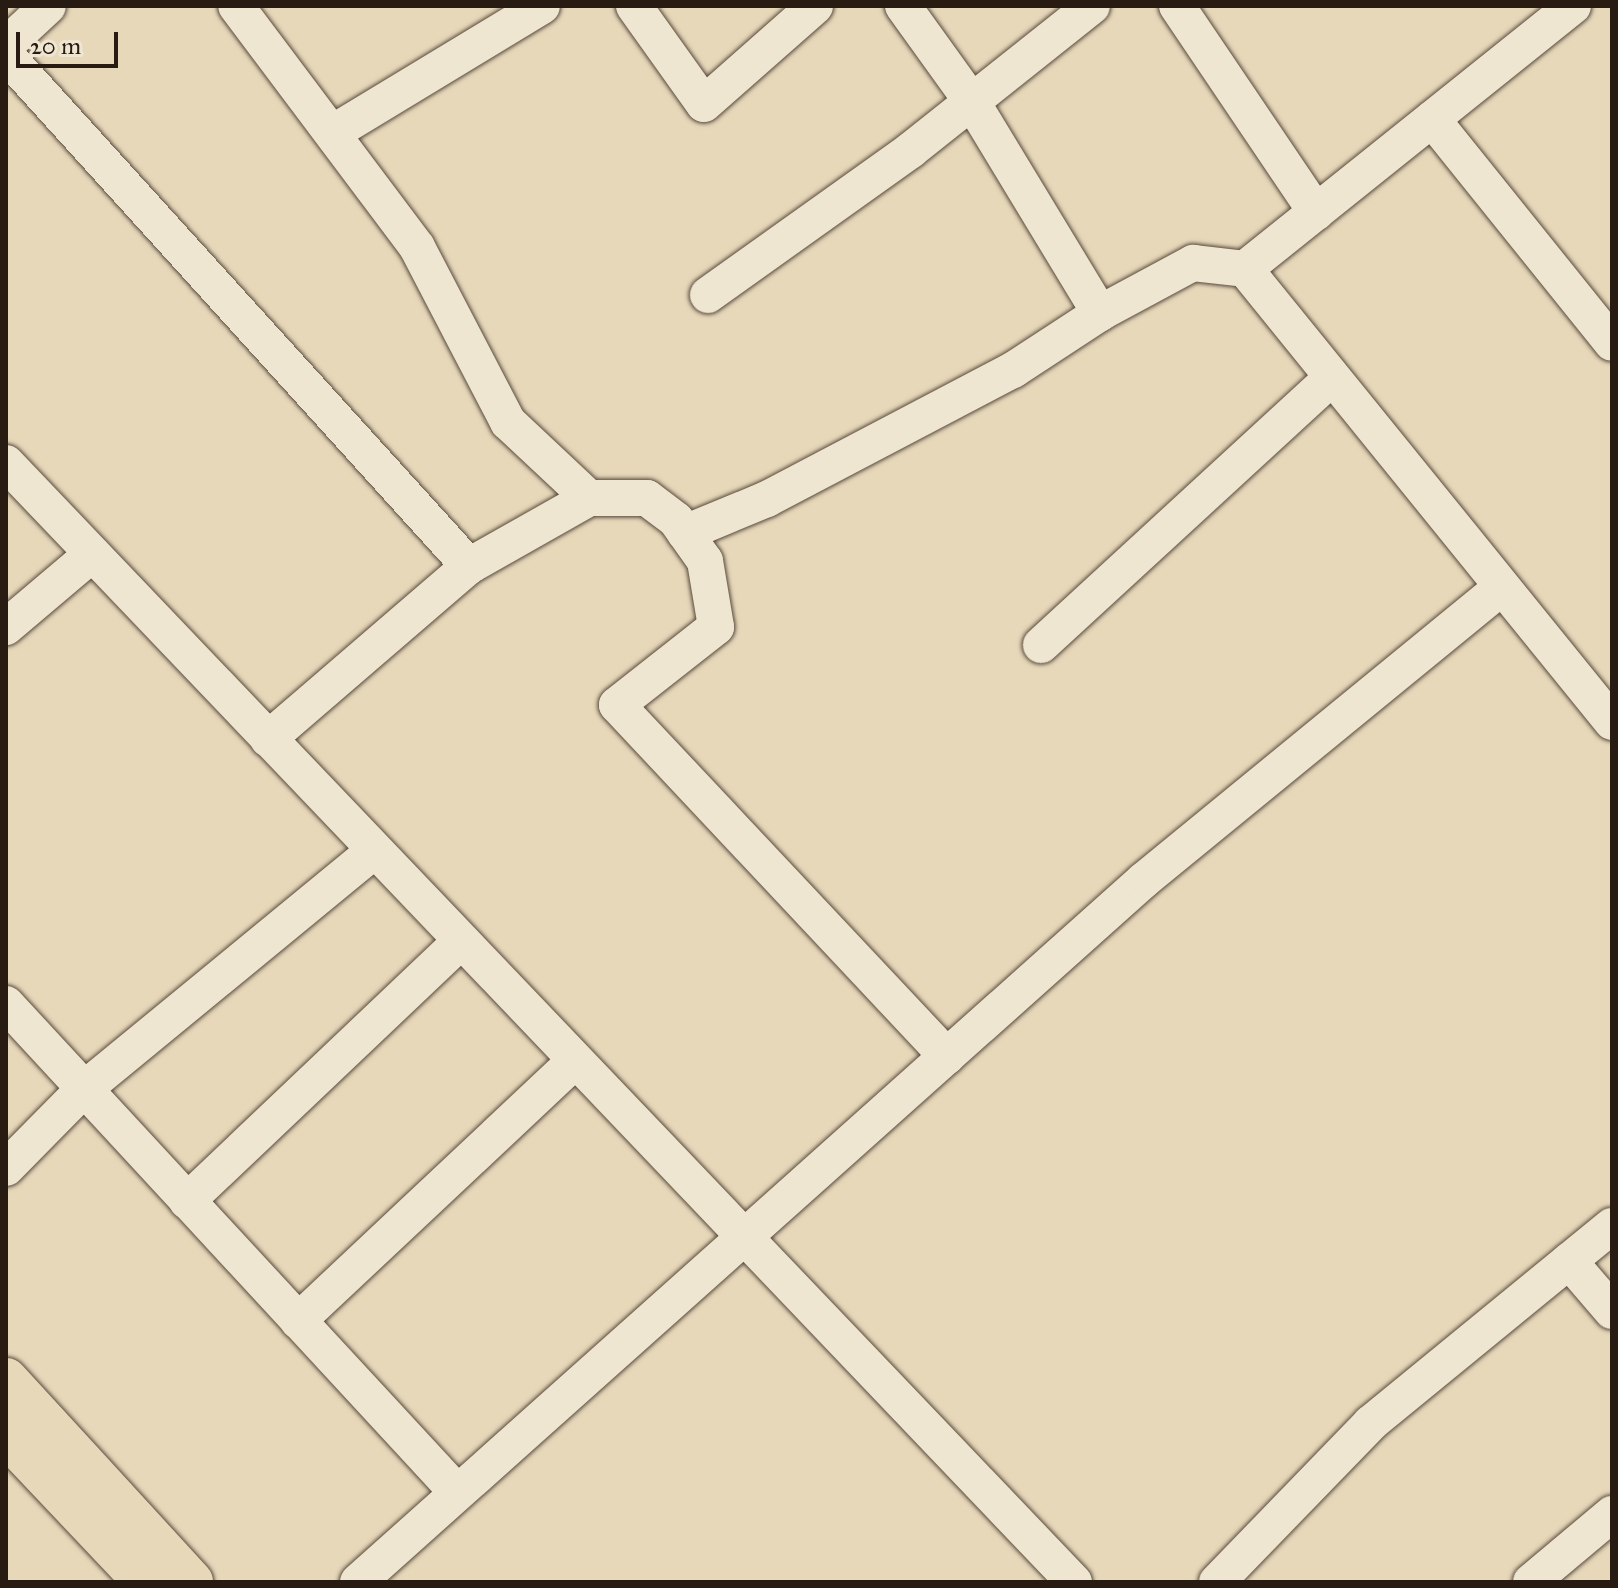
<!DOCTYPE html>
<html>
<head>
<meta charset="utf-8">
<style>
	body { margin:0 }
	#map { position:relative; width:1618px; height:1588px; overflow:hidden; background:#e7d8ba; font-family:"IM FELL Great Primer",serif }
	div>[style] { position:absolute }
	[style*='--x'] { left:calc(var(--x)*1px); top:calc(var(--y)*1px); width:calc(var(--w)*1px); rotate:calc(var(--a)*1deg) }
	.roads { filter:drop-shadow(0 0 2px #584a3c) drop-shadow(0 0 2px #584a3c) }
	.minor>* { height:36px; margin:-18px; padding:0 18px; transform-origin:18px; border-radius:18px; background:#efe6d2 }
	.major>* { height:44px; margin:-22px; padding:0 22px; transform-origin:22px; border-radius:22px; background:#e7d8ba }
	span { translate:-50% -50%; white-space:nowrap; text-align:center; line-height:1.15; -webkit-text-stroke:6px #efe6d2; paint-order:stroke }
	.frame { position:absolute; inset:0; border:8px solid #281b12; pointer-events:none }
	.scale { position:absolute; left:16px; top:32px; width:102px; height:36px; box-sizing:border-box; border:4px solid #281b12; border-top:0; padding-left:10px; font-size:24px; line-height:28px; white-space:nowrap; color:#281b12; -webkit-text-stroke:6px #efe6d2; paint-order:stroke }
</style>
</head>
<body>
<div id="map">
	<div class="roads">
		<div class="minor">
			<i style="--x:634;--y:6;--w:120;--a:54.5"></i>
			<i style="--x:704;--y:104;--w:148;--a:-41.4"></i>
			<i style="--x:903;--y:6;--w:118;--a:54.3"></i>
			<i style="--x:972;--y:102;--w:247;--a:58.8"></i>
			<i style="--x:1100;--y:313;--w:106;--a:-28.3"></i>
			<i style="--x:1193;--y:263;--w:52;--a:6.6"></i>
			<i style="--x:1177;--y:6;--w:249;--a:56"></i>
			<i style="--x:1573;--y:6;--w:420;--a:141.3"></i>
			<i style="--x:1245;--y:269;--w:583;--a:50.99"></i>
			<i style="--x:6;--y:45;--w:57;--a:-42.9"></i>
			<i style="--x:6;--y:55;--w:690;--a:47.82"></i>
			<i style="--x:469;--y:566;--w:138;--a:-29.5"></i>
			<i style="--x:589;--y:498;--w:111;--a:-136.8"></i>
			<i style="--x:508;--y:422;--w:197;--a:-117.5"></i>
			<i style="--x:417;--y:247;--w:301;--a:-126.9"></i>
			<i style="--x:1432;--y:119;--w:287;--a:51.2"></i>
			<i style="--x:334;--y:132;--w:243;--a:-31.2"></i>
			<i style="--x:708;--y:295;--w:249;--a:-35.5"></i>
			<i style="--x:911;--y:150;--w:231;--a:-38.5"></i>
			<i style="--x:6;--y:463;--w:1547;--a:46.34"></i>
			<i style="--x:589;--y:498;--w:58;--a:0"></i>
			<i style="--x:647;--y:498;--w:36;--a:37"></i>
			<i style="--x:676;--y:520;--w:50;--a:54.7"></i>
			<i style="--x:705;--y:561;--w:67;--a:80.5"></i>
			<i style="--x:716;--y:627;--w:126;--a:141.8"></i>
			<i style="--x:617;--y:705;--w:482;--a:46.8"></i>
			<i style="--x:685;--y:533;--w:89;--a:-22.5"></i>
			<i style="--x:767;--y:499;--w:278;--a:-27.7"></i>
			<i style="--x:1013;--y:370;--w:104;--a:-33.2"></i>
			<i style="--x:6;--y:627;--w:113;--a:-40.3"></i>
			<i style="--x:1041;--y:645;--w:394;--a:-42.6"></i>
			<i style="--x:268;--y:739;--w:265;--a:-40.7"></i>
			<i style="--x:6;--y:1004;--w:663;--a:47.26"></i>
			<i style="--x:6;--y:1168;--w:110;--a:-45.4"></i>
			<i style="--x:83;--y:1090;--w:377;--a:-39.4"></i>
			<i style="--x:187;--y:1201;--w:376;--a:-43.5"></i>
			<i style="--x:1569;--y:1261;--w:66;--a:49.3"></i>
			<i style="--x:298;--y:1321;--w:378;--a:-43.2"></i>
			<i style="--x:358;--y:1582;--w:1054;--a:-41.77"></i>
			<i style="--x:1144;--y:880;--w:460;--a:-39.3"></i>
			<i style="--x:1217;--y:1582;--w:221;--a:-45.9"></i>
			<i style="--x:1371;--y:1423;--w:311;--a:-39.3"></i>
			<i style="--x:1531;--y:1582;--w:106;--a:-40"></i>
		</div>
		<div class="major">
			<i style="--x:6;--y:1380;--w:274;--a:47.5"></i>
			<i style="--x:6;--y:1434;--w:204;--a:46.6"></i>
		</div>
	</div>
	<div class="frame"></div>
	<div class="scale">20 m</div>
</div>
</body>
</html>
